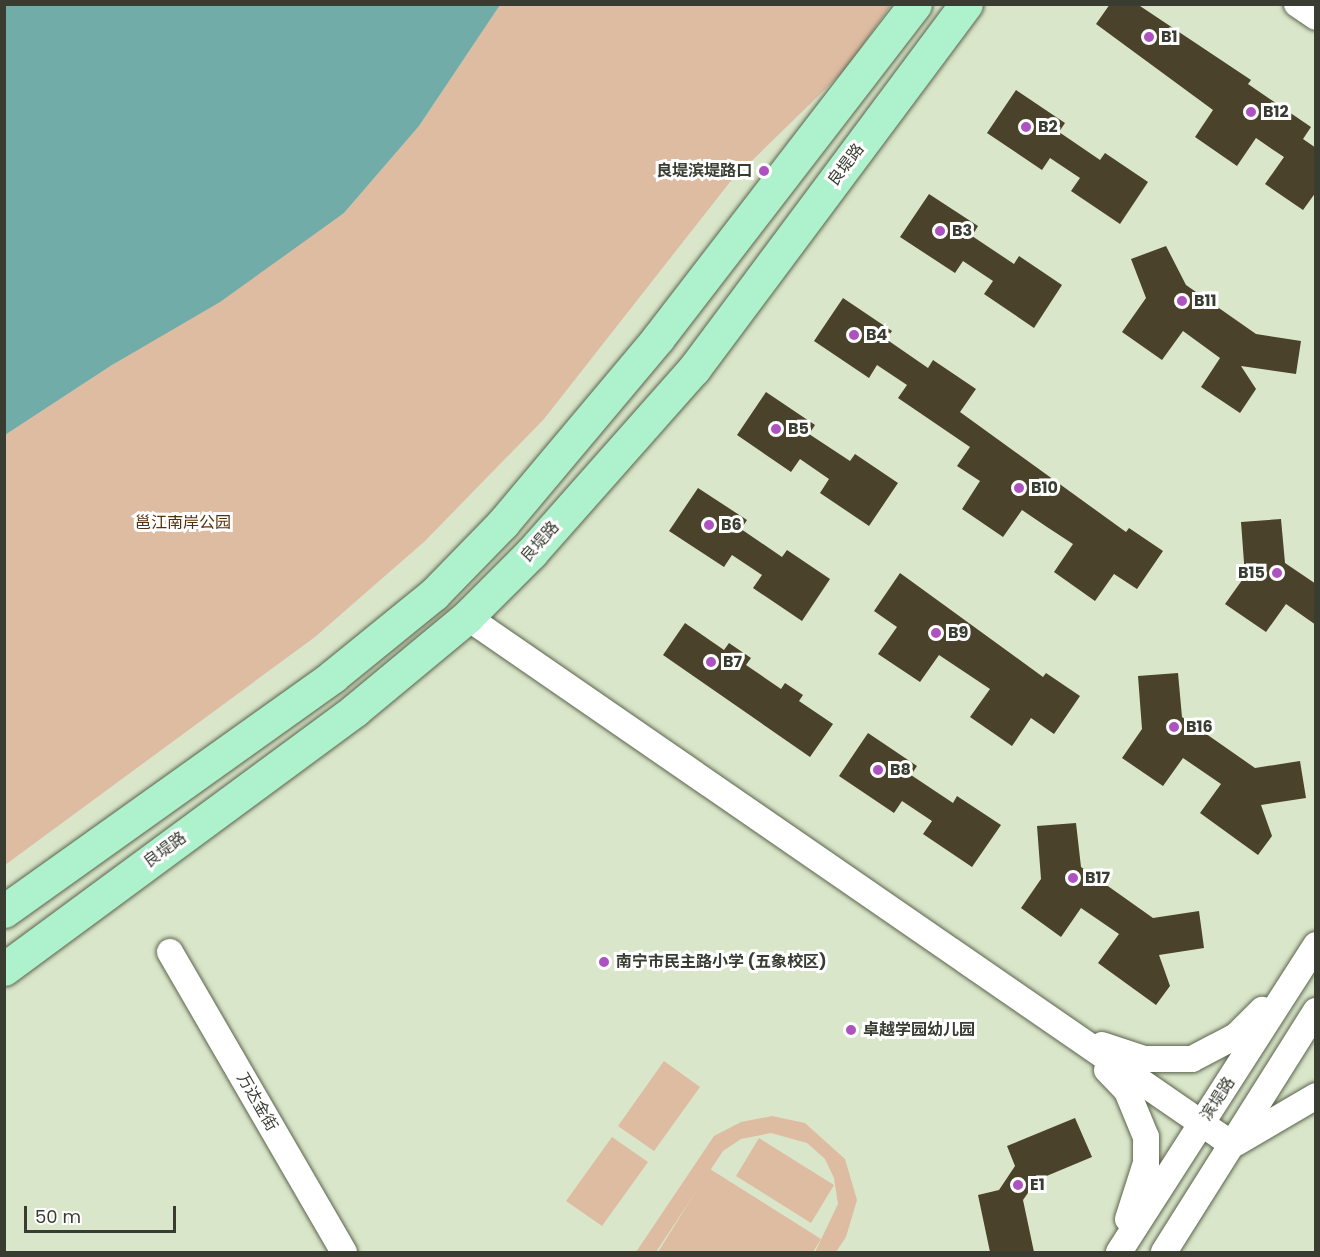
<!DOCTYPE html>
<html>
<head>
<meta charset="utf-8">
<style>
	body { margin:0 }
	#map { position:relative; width:1320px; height:1257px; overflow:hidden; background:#dae6ca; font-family:Poppins,"Noto Sans SC",sans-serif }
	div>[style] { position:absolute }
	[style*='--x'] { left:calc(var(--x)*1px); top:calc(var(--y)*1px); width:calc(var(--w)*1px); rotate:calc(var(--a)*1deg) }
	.green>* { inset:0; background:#debca2 }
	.water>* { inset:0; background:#72aca9 }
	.building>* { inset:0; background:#4a422a }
	.roads { filter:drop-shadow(0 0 2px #5b644c) drop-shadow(0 0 2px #5b644c) }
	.minor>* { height:26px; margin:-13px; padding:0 13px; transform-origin:13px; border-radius:13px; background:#fff }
	.major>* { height:33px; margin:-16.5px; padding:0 16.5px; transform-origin:16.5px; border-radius:16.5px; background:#adf1cd }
	.dots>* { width:16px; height:16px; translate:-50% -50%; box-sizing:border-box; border:3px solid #fff; border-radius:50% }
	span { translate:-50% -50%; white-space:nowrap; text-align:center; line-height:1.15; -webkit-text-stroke:6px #fff; paint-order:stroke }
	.poi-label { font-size:16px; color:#383c31; font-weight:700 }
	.left { translate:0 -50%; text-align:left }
	.right { translate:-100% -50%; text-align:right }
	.street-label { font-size:16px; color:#383c31 }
	.park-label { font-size:16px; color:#55300c }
	.frame { position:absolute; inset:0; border:6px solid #383c31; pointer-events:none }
	.scale { position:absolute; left:24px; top:1206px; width:152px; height:27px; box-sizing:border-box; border:3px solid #383c31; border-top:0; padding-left:8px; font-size:18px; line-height:21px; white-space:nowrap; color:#383c31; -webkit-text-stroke:4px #fff; paint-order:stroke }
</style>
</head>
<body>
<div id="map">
	<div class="green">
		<i style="clip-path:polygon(500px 5px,891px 5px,846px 69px,730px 182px,544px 419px,425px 541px,315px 637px,5px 865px,5px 435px,344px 213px,419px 126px)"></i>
		<i style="clip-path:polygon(664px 1061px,700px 1087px,654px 1151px,618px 1126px)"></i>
		<i style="clip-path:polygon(772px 1116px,805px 1123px,845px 1159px,857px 1200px,846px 1237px,836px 1252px,815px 1252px,838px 1204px,834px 1178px,825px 1159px,807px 1143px,771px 1133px,741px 1139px,723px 1151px,656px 1252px,636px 1252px,714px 1136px,741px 1122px)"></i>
		<i style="clip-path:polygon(612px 1137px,648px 1162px,602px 1226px,566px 1201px)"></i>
		<i style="clip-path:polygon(759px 1138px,834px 1185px,811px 1223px,736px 1176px)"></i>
		<i style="clip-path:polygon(710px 1169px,821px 1239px,813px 1252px,658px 1252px)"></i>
	</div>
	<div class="water">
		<i style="clip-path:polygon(5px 4px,500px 4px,500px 5px,419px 126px,344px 213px,220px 302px,112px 365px,5px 435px)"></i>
	</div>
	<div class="building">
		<i style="clip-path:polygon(1110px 4px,1137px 4px,1251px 80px,1248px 84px,1311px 127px,1303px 139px,1316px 148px,1316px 192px,1303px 210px,1265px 184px,1284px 157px,1269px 147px,1256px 138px,1237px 166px,1195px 137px,1213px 110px,1096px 24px)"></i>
		<i style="clip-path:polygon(1016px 90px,1065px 123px,1059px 132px,1100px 160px,1105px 153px,1148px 182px,1120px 224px,1071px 191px,1080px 178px,1050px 158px,1042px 170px,987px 133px)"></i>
		<i style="clip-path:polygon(929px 194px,978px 226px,972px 236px,1014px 264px,1019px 256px,1062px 285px,1034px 328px,984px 294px,993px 281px,963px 261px,955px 273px,900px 237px)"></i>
		<i style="clip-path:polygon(1166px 246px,1186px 285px,1256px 334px,1301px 341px,1296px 374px,1241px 366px,1256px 389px,1240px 413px,1201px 387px,1220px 358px,1183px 331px,1162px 360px,1122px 332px,1146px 298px,1131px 259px)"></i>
		<i style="clip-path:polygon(843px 298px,892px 331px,886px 339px,928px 368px,933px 360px,976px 389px,960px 412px,1126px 532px,1129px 528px,1163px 551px,1137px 589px,1114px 574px,1095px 601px,1054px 572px,1073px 544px,1047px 527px,1022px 510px,1003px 537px,962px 509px,980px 481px,957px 466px,970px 447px,898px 398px,907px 385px,877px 365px,869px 378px,814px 341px)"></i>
		<i style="clip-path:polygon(766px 392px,815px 425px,809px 434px,850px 461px,855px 454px,898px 483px,869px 526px,820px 493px,829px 479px,800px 459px,791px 472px,737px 435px)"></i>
		<i style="clip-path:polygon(698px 488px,747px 520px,741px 529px,782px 557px,787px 550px,830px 579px,802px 621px,753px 588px,762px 575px,732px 555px,724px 567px,669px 531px)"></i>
		<i style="clip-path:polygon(1281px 519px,1285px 563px,1316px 584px,1316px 625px,1286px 604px,1266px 632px,1225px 604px,1245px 576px,1241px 522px)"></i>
		<i style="clip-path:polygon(900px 573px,1043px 677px,1046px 673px,1080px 696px,1054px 734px,1031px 718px,1012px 746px,970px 717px,990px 689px,939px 655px,920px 682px,878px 654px,897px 627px,874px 611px)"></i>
		<i style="clip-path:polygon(685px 623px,724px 650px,729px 643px,751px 658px,746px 665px,781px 689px,785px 683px,803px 695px,799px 701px,833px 724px,810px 757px,663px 655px)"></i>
		<i style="clip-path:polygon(1178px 673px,1182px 717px,1255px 768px,1300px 761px,1306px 798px,1261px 805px,1272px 836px,1258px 855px,1200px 813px,1221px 784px,1183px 758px,1163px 786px,1122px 758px,1142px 729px,1138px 676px)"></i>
		<i style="clip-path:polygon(868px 733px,917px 766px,911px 775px,953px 803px,957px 796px,1001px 825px,972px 867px,923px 834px,932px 821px,902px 801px,894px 813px,839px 776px)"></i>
		<i style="clip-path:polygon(1076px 823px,1081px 867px,1153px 918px,1199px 911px,1204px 948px,1159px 955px,1170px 986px,1156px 1005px,1098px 963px,1119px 934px,1081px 908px,1061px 937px,1021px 908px,1041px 879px,1037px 826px)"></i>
		<i style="clip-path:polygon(1075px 1118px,1092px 1157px,1037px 1180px,1023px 1200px,1034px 1252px,990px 1252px,978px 1195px,999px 1190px,1015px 1166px,1007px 1146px)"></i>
	</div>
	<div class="roads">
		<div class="minor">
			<i style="--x:1297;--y:4;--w:23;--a:34"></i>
			<i style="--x:467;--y:617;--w:930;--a:34.58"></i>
			<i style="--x:170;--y:952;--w:347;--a:59.9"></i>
			<i style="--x:1102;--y:1045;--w:44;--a:18.4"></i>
			<i style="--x:1144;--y:1059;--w:48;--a:0"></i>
			<i style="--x:1192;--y:1059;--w:50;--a:-27.6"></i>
			<i style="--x:1236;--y:1036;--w:37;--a:-45"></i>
			<i style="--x:1107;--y:1070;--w:29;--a:46"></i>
			<i style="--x:1127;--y:1091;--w:50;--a:67.6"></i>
			<i style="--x:1146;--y:1137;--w:26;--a:90"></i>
			<i style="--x:1146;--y:1163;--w:59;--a:107.8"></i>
			<i style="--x:1236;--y:1143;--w:93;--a:-30.4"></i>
			<i style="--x:1119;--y:1252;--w:365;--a:-57.3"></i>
			<i style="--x:1164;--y:1252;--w:285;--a:-57.8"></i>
		</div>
		<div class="major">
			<i style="--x:4;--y:911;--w:404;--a:-35.5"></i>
			<i style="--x:333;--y:676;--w:130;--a:-39.1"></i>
			<i style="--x:434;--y:594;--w:99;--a:-45.8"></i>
			<i style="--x:503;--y:523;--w:241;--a:-50"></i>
			<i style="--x:658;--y:338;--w:421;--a:-52.4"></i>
			<i style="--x:4;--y:969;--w:436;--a:-36.4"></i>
			<i style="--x:355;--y:710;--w:146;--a:-39.7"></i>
			<i style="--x:467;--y:617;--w:91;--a:-45"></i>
			<i style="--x:531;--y:553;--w:246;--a:-48.5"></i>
			<i style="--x:694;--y:369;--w:455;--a:-53.3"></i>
		</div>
	</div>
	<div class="dots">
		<i style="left:1149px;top:37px;background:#ad53c0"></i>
		<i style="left:1251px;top:112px;background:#ad53c0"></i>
		<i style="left:1026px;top:127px;background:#ad53c0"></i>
		<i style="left:764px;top:171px;background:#ad53c0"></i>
		<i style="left:940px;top:231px;background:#ad53c0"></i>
		<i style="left:1182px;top:301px;background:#ad53c0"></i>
		<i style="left:854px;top:335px;background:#ad53c0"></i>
		<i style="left:776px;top:429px;background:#ad53c0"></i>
		<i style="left:1019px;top:488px;background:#ad53c0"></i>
		<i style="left:709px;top:525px;background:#ad53c0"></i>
		<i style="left:1277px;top:573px;background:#ad53c0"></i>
		<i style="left:936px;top:633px;background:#ad53c0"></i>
		<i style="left:711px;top:662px;background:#ad53c0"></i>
		<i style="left:1174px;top:727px;background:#ad53c0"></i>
		<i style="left:878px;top:770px;background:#ad53c0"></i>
		<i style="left:1073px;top:878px;background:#ad53c0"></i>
		<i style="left:604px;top:962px;background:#ad53c0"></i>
		<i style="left:851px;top:1030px;background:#ad53c0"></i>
		<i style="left:1018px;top:1185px;background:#ad53c0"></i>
	</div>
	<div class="poi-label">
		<span class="left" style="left:1161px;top:37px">B1</span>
		<span class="left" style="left:1263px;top:112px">B12</span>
		<span class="left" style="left:1038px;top:127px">B2</span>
		<span class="right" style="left:752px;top:171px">良堤滨堤路口</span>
		<span class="left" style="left:952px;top:231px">B3</span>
		<span class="left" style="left:1194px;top:301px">B11</span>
		<span class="left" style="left:866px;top:335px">B4</span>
		<span class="left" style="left:788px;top:429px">B5</span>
		<span class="left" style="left:1031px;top:488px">B10</span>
		<span class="left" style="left:721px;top:525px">B6</span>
		<span class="right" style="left:1265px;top:573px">B15</span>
		<span class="left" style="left:948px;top:633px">B9</span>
		<span class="left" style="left:723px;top:662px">B7</span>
		<span class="left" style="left:1186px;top:727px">B16</span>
		<span class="left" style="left:890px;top:770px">B8</span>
		<span class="left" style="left:1085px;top:878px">B17</span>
		<span class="left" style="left:616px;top:962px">南宁市民主路小学 (五象校区)</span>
		<span class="left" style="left:863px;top:1030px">卓越学园幼儿园</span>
		<span class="left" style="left:1030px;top:1185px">E1</span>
	</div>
	<div class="street-label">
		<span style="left:846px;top:165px;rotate:-53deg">良堤路</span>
		<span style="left:540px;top:542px;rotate:-48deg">良堤路</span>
		<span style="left:165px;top:850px;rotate:-36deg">良堤路</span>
		<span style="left:1218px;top:1099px;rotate:-57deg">滨堤路</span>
		<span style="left:257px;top:1102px;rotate:60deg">万达金街</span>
	</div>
	<div class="park-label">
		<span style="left:183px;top:523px">邕江南岸公园</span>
	</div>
	<div class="frame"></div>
	<div class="scale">50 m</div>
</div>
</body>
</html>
